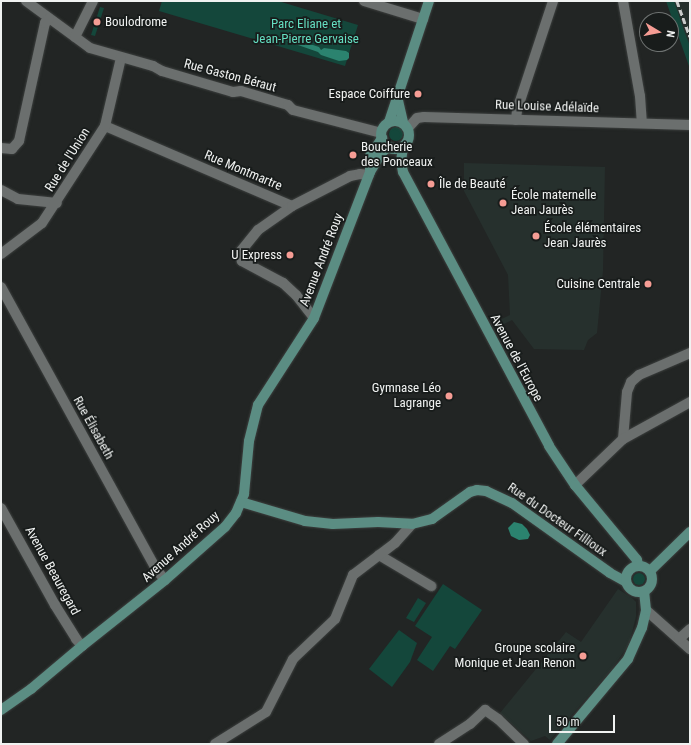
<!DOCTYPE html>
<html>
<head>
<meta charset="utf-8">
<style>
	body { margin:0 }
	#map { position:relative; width:691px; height:745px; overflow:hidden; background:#222524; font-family:"Roboto Condensed",sans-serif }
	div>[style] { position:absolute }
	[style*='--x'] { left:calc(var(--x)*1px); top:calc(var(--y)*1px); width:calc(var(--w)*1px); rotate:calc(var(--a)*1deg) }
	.built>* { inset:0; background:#26302d }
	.green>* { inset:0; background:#14473b }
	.round { border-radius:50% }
	.water>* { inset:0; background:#2b836f }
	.roads { filter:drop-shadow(0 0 1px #3d403f) drop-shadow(0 0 1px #3d403f) }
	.street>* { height:10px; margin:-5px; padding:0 5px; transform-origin:5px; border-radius:5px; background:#6b6f6e }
	.secondary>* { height:10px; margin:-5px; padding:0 5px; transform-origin:5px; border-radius:5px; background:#5b8d83 }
	.secondary>.ring { margin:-5px; padding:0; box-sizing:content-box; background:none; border:10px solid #5b8d83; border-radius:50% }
	.rail>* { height:2.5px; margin-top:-1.25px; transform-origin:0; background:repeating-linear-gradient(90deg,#cacccb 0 6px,transparent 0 9px) }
	.dots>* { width:11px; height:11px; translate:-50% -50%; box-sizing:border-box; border:2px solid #181c1b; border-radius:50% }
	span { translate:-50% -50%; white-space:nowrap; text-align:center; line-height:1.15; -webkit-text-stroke:3.5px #181c1b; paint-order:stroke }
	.poi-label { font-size:13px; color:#f0f2f1 }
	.left { translate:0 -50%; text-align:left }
	.right { translate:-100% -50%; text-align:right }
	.park-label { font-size:13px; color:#64dec1 }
	.street-label { font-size:13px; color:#f0f2f1 }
	.frame { position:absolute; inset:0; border:2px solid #f0f2f1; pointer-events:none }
	.north { position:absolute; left:639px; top:12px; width:40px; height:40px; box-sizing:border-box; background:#181c1b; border:1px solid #6e7271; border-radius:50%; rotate:100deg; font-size:11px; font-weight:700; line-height:16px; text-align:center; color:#f0f2f1 }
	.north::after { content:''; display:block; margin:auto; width:14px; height:18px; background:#f59c94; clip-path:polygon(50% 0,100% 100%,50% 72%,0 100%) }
	.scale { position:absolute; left:549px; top:715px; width:66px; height:18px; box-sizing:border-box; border:2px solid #f0f2f1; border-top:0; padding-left:5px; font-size:12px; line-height:14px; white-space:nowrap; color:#f0f2f1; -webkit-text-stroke:3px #181c1b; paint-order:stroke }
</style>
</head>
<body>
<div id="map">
	<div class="built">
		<i style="clip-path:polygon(667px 1px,690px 1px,690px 66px,669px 5px)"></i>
		<i style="clip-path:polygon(464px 163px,605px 167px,603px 271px,597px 333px,588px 340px,584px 350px,534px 349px,512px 320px,494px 329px,491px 324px,510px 315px,508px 275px,464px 191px)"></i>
		<i style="clip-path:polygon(618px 589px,632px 598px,636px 602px,636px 617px,629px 644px,612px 669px,550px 740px,545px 736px,531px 741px,500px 713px,566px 632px,581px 642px)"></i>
	</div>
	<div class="green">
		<i style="clip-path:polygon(162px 1px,278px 1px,358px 25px,345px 66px,159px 11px)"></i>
		<i style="clip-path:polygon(666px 1px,674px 1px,686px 36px,690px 46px,690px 69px)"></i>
		<i style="clip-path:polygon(100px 7px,104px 8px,95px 36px,91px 35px)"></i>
		<i class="round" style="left:389px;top:127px;width:14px;height:14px"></i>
		<i class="round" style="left:633px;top:573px;width:12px;height:12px"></i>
		<i style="clip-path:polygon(443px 584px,482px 610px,455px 649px,450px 646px,433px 671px,417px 660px,432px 637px,415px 626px)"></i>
		<i style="clip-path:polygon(418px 598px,426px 603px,414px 622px,406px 618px)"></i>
		<i style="clip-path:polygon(399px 630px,417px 643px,410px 662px,392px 687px,369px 669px)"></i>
	</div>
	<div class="water">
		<i style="clip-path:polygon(283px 34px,283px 39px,304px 45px,313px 45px,319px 47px,321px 50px,324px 48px,346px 51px,349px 53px,349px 58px,347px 60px,339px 61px,321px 55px,318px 52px,275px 37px,281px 38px)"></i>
		<i style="clip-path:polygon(514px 522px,522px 524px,527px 529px,530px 535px,528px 539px,519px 540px,511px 536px,508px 528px)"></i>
	</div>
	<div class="roads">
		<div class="street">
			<i style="--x:26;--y:1;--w:79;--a:36.3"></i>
			<i style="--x:90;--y:48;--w:66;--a:15.9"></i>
			<i style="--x:153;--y:66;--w:10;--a:29"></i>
			<i style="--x:162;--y:71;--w:74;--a:16.5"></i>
			<i style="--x:233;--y:92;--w:8;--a:-7"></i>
			<i style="--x:241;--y:91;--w:49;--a:16.6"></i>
			<i style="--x:288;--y:105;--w:7;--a:45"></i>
			<i style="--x:293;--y:110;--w:91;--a:14.6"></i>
			<i style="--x:364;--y:1;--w:62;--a:17"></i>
			<i style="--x:623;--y:1;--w:97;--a:79.9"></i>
			<i style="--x:640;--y:96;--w:27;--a:86"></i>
			<i style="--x:75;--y:37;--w:40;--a:-63.4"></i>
			<i style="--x:516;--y:120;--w:10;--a:-84"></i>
			<i style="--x:517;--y:110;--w:115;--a:-71.7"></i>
			<i style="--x:105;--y:126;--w:203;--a:23.2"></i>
			<i style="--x:408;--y:128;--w:13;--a:-48"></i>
			<i style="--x:417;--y:118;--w:7;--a:-8"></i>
			<i style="--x:424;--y:117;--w:266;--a:1.7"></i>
			<i style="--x:1;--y:148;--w:11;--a:5"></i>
			<i style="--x:12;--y:149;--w:11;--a:-49"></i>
			<i style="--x:19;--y:141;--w:121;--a:-77.6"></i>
			<i style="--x:45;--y:23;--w:6;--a:-51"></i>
			<i style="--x:1;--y:190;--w:19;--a:28"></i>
			<i style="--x:18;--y:199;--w:39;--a:6"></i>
			<i style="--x:1;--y:254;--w:51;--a:-37.1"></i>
			<i style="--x:42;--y:223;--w:116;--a:-57"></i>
			<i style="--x:105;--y:126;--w:70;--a:-76.8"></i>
			<i style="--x:1;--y:287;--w:322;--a:61.2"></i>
			<i style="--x:156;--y:569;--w:14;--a:51"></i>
			<i style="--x:314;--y:318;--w:29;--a:-128"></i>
			<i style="--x:296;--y:295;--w:18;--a:-137"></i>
			<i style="--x:283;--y:283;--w:47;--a:-151.8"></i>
			<i style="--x:242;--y:261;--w:10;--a:-96"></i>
			<i style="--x:241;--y:251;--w:27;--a:-51"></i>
			<i style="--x:258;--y:230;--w:42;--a:-35.2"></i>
			<i style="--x:292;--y:206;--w:65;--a:-27.3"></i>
			<i style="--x:350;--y:176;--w:10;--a:-11"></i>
			<i style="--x:360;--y:174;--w:9;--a:6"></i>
			<i style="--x:623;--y:439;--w:47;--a:-85.1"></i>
			<i style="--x:627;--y:392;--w:11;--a:-68"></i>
			<i style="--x:631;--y:382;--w:11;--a:-41"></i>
			<i style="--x:639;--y:375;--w:56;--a:-23.3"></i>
			<i style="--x:575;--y:485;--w:66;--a:-43.8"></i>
			<i style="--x:623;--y:439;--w:77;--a:-28.9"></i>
			<i style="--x:1;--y:508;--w:111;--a:60.9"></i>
			<i style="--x:55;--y:605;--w:40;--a:58"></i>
			<i style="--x:76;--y:639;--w:9;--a:49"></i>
			<i style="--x:379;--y:555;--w:61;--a:30.8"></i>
			<i style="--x:646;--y:610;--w:59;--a:41.6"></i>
			<i style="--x:679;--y:639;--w:15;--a:-42"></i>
			<i style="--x:215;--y:744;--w:60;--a:-32.1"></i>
			<i style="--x:266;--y:712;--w:59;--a:-63"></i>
			<i style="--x:293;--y:659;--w:58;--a:-43.6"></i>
			<i style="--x:335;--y:619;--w:48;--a:-67.8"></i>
			<i style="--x:353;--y:575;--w:53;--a:-37.3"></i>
			<i style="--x:395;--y:543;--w:25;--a:-48"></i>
			<i style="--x:439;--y:744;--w:37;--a:-33"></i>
			<i style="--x:470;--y:724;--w:21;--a:-43"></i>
			<i style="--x:485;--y:710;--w:16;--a:35"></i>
			<i style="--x:498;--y:719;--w:36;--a:44"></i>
		</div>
		<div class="secondary">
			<i style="--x:397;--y:96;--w:28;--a:77"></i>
			<i class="ring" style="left:381px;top:121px;width:18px;height:18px"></i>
			<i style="--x:389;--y:122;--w:127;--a:-71.7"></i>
			<i style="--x:403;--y:147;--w:14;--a:98"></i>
			<i style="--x:401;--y:161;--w:11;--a:80"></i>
			<i style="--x:403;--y:172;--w:310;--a:61.9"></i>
			<i style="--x:549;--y:446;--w:47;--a:56.3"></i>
			<i style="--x:575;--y:485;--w:97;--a:50.4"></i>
			<i style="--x:637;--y:560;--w:5;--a:79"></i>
			<i style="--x:370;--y:172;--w:16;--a:-90"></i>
			<i style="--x:370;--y:156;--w:22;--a:-56"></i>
			<i style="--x:241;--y:502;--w:67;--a:16.5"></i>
			<i style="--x:305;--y:521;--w:28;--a:6"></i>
			<i style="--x:333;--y:524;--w:45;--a:-2.5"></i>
			<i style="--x:378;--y:522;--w:34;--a:3"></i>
			<i style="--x:412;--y:524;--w:21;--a:-14"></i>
			<i style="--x:432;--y:519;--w:47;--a:-35.4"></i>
			<i style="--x:470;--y:492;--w:7;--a:-16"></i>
			<i style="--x:477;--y:490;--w:9;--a:6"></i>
			<i style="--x:486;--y:491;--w:29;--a:25"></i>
			<i style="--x:512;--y:503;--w:120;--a:35.5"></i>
			<i style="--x:610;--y:573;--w:18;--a:29"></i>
			<i class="ring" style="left:626px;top:566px;width:16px;height:16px"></i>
			<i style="--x:650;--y:571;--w:56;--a:-44.3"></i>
			<i style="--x:1;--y:710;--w:37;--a:-35"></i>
			<i style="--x:31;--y:689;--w:67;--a:-40.1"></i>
			<i style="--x:82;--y:646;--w:106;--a:-38.5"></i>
			<i style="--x:165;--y:580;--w:80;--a:-41.5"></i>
			<i style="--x:225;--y:527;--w:18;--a:-52"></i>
			<i style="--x:236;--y:513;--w:21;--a:-67"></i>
			<i style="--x:244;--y:494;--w:53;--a:-84.6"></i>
			<i style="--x:249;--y:441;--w:37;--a:-76"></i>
			<i style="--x:258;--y:405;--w:103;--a:-57.2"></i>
			<i style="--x:314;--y:318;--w:156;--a:-69"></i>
			<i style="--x:370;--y:172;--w:23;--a:-59"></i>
			<i style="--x:382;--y:152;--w:9;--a:-36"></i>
			<i style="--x:557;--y:744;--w:111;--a:-50.1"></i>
			<i style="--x:628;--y:659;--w:34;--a:-66"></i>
			<i style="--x:642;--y:628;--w:18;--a:-77"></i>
			<i style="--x:646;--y:610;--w:19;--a:-96"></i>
		</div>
	</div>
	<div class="rail">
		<i style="--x:677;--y:1;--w:38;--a:70"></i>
	</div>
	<div class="dots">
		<i style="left:97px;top:22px;background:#f59c94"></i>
		<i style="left:418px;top:94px;background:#f59c94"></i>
		<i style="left:353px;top:155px;background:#f59c94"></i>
		<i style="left:431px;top:184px;background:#f59c94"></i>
		<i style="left:503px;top:203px;background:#f59c94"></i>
		<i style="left:536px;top:236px;background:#f59c94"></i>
		<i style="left:290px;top:255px;background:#f59c94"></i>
		<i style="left:648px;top:284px;background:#f59c94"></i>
		<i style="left:449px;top:396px;background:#f59c94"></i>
		<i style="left:583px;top:656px;background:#f59c94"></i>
	</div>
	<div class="poi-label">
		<span class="left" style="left:105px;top:22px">Boulodrome</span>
		<span class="right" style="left:410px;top:94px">Espace Coiffure</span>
		<span class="left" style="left:361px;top:155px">Boucherie<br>des Ponceaux</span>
		<span class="left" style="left:439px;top:184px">Île de Beauté</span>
		<span class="left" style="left:511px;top:203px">École maternelle<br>Jean Jaurès</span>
		<span class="left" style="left:544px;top:236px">École élémentaires<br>Jean Jaurès</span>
		<span class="right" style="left:282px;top:255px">U Express</span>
		<span class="right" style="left:640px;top:284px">Cuisine Centrale</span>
		<span class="right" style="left:441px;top:396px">Gymnase Léo<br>Lagrange</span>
		<span class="right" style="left:575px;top:656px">Groupe scolaire<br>Monique et Jean Renon</span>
	</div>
	<div class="park-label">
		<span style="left:306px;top:32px">Parc Eliane et<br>Jean-Pierre Gervaise</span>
	</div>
	<div class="street-label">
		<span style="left:230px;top:76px;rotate:15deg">Rue Gaston Béraut</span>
		<span style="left:547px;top:107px;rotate:2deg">Rue Louise Adélaïde</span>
		<span style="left:68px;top:160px;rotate:-58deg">Rue de l'Union</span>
		<span style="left:243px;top:171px;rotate:23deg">Rue Montmartre</span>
		<span style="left:322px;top:260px;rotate:-69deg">Avenue André Rouy</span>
		<span style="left:516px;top:358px;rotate:62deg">Avenue de l'Europe</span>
		<span style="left:93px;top:428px;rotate:61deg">Rue Élisabeth</span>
		<span style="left:557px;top:520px;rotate:35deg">Rue du Docteur Fillioux</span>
		<span style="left:181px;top:547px;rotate:-42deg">Avenue André Rouy</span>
		<span style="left:52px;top:571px;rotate:61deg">Avenue Beauregard</span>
	</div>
	<div class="frame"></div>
	<div class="north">N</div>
	<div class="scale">50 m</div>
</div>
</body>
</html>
